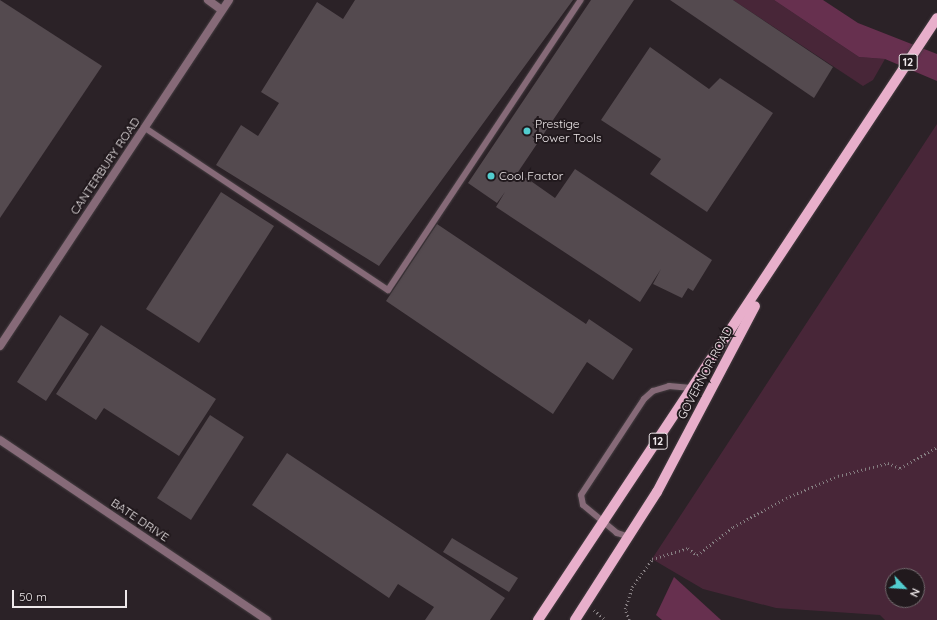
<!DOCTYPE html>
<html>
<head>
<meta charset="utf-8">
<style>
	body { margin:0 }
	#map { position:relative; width:937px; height:620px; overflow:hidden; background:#2b2227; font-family:Quicksand,sans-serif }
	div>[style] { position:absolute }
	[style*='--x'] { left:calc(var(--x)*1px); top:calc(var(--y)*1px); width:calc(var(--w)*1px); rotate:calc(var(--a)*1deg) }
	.green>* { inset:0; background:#482638 }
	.water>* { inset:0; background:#67304f }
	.building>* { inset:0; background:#544a4f }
	.path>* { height:2.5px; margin-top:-1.25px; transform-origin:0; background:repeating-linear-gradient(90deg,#867f82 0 1px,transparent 0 4px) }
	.roads { filter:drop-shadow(0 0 1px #463e42) drop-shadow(0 0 1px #463e42) }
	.lane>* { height:6px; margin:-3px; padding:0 3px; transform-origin:3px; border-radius:3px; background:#866a78 }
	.street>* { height:8px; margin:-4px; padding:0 4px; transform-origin:4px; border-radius:4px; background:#866a78 }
	.primary>* { height:10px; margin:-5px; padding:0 5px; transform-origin:5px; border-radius:5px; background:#e8afcb }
	.dots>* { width:11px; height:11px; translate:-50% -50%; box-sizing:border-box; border:2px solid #21191d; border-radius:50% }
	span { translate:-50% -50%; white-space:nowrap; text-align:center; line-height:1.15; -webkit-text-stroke:4px #21191d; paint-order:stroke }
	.shield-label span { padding:1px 3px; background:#21191d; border:1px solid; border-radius:3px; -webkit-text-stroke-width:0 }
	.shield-label { font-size:11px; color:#eee8ea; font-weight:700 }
	.poi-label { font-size:12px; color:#eee8ea }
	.left { translate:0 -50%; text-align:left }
	.street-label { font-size:12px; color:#eee8ea }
	.north { position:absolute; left:885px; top:568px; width:40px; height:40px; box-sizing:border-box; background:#21191d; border:1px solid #736c6f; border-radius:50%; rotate:115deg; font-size:11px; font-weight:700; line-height:16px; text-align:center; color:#eee8ea }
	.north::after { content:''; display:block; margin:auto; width:14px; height:18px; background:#52cdcf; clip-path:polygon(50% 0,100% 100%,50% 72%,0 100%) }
	.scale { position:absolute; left:12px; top:590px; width:115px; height:18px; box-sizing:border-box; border:2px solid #eee8ea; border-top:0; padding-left:5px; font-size:12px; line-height:14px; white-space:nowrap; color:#eee8ea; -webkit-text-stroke:3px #21191d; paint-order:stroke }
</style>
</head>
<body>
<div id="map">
	<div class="green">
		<i style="clip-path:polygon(733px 0,774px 0,859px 57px,885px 59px,873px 80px,863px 86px)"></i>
		<i style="clip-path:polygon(evenodd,937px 124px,937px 620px,885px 620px,880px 615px,776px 608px,703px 589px,652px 559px,937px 124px,893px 576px,917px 576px,917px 600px,893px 600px,893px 576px)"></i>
	</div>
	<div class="water">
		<i style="clip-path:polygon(774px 0,823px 0,858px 23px,937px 54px,937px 81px,885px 59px,859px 57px)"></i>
		<i style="clip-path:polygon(674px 577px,721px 620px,662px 620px,656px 615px)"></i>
	</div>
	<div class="building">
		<i style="clip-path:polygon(0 0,102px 66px,0 218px)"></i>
		<i style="clip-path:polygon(355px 0,573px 0,379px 266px,216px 165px,241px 125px,258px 136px,279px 103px,261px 92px,317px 2px,343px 19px)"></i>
		<i style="clip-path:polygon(591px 0,634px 0,518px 172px,555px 198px,575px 169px,712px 260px,693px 291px,688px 288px,682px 298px,653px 284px,661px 269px,640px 302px,496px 207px,505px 192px,497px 203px,468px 183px)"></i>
		<i style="clip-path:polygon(670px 0,733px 0,833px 67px,814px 98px)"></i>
		<i style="clip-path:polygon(650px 47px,709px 89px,720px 78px,773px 113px,707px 212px,650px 174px,661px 159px,601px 120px)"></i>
		<i style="clip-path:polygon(221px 192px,274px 226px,199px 343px,146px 309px)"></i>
		<i style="clip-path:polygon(437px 224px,586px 324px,589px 319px,633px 349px,613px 380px,587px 362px,553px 414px,386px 301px)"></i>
		<i style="clip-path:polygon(60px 315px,89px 334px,46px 401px,17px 382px)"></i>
		<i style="clip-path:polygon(101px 325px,216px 399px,179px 456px,104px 408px,96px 420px,56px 394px)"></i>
		<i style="clip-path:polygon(210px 415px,244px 437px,191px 520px,157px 498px)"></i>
		<i style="clip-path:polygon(287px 453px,505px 598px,490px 620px,425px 620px,434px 607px,398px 584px,389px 598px,252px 505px)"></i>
		<i style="clip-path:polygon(452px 538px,518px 578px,509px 592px,443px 552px)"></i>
	</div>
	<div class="path">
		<i style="--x:594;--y:610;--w:16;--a:40"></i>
		<i style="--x:629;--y:620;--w:12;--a:-110"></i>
		<i style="--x:625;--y:609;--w:23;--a:-72"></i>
		<i style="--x:632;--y:587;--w:34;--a:-54"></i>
		<i style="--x:652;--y:559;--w:38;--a:-17"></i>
		<i style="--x:688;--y:548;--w:11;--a:38"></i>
		<i style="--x:697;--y:555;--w:46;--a:-37.9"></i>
		<i style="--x:733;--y:527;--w:60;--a:-28.7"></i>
		<i style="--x:786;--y:498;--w:56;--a:-22.9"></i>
		<i style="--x:838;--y:476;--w:52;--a:-14.6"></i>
		<i style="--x:888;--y:463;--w:13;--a:23"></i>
		<i style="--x:900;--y:468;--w:43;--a:-29.6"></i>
	</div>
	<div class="roads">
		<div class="lane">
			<i style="--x:145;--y:128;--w:292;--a:33.7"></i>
			<i style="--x:388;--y:290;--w:348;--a:-56.4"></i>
			<i style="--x:630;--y:537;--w:14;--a:-163"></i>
			<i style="--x:617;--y:533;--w:44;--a:-140.5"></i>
			<i style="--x:583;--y:505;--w:10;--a:-101"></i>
			<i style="--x:581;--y:495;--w:115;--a:-56.7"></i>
			<i style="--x:644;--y:399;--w:12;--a:-42"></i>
			<i style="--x:653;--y:391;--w:17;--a:-17"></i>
			<i style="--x:669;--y:386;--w:25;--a:5"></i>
		</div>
		<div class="street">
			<i style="--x:208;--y:0;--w:17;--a:36"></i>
			<i style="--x:0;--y:346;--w:415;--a:-56.5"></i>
			<i style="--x:0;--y:440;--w:322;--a:34"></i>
		</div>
		<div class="primary">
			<i style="--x:538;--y:620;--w:722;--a:-56.46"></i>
			<i style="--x:575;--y:620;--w:152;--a:-57.4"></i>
			<i style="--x:657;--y:492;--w:210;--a:-62.2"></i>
		</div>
	</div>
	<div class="dots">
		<i style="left:527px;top:131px;background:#52cdcf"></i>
		<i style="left:491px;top:176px;background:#52cdcf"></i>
	</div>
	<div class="shield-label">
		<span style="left:908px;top:62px">12</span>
		<span style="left:658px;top:441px">12</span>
	</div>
	<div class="poi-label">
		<span class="left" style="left:535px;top:131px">Prestige<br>Power Tools</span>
		<span class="left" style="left:499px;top:176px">Cool Factor</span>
	</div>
	<div class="street-label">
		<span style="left:105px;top:166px;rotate:-56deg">CANTERBURY ROAD</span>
		<span style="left:705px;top:373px;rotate:-62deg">GOVERNOR ROAD</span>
		<span style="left:140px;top:520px;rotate:34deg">BATE DRIVE</span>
	</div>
	<div class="north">N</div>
	<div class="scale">50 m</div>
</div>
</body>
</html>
